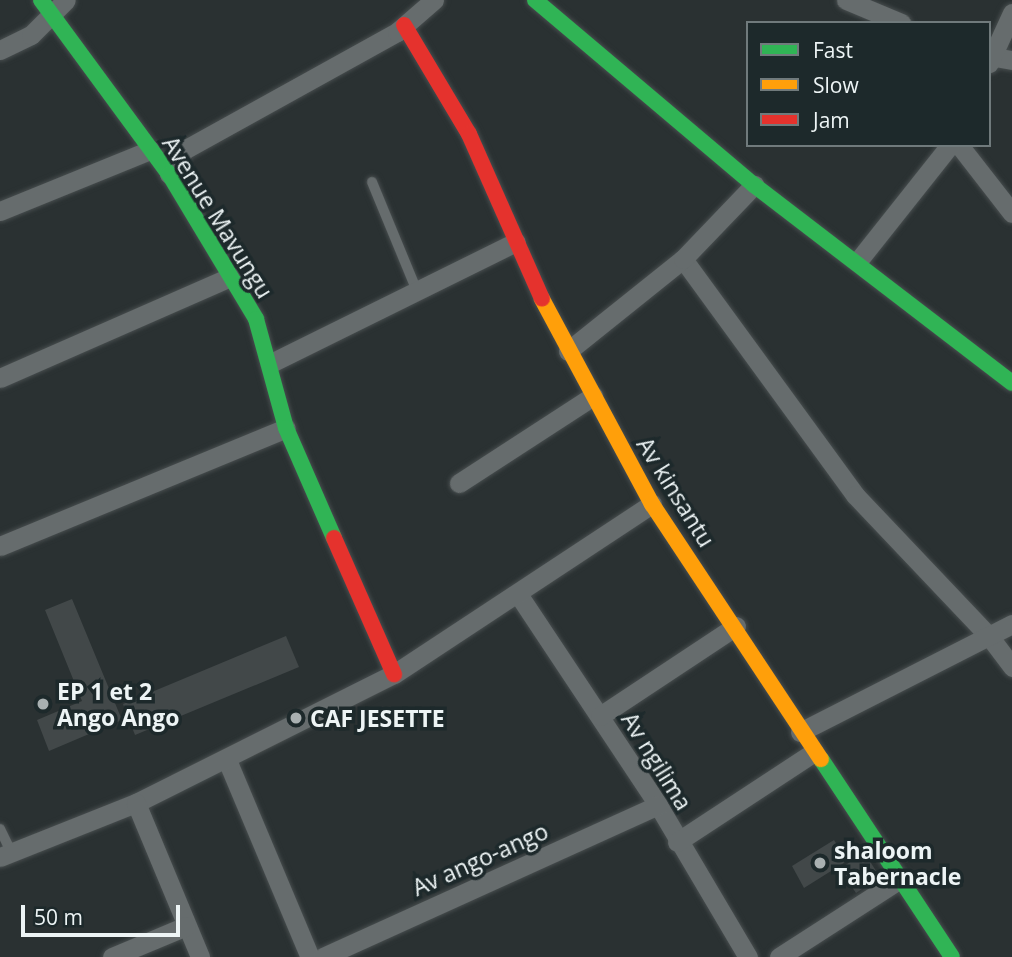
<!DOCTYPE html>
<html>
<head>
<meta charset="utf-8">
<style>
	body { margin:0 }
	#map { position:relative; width:1012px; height:957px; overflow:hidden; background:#2a3132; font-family:"Open Sans",sans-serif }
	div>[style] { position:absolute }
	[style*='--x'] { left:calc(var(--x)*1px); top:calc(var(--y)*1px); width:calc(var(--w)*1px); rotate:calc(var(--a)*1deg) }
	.building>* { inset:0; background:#424849 }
	.roads { filter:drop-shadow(0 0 2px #474d4e) drop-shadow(0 0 2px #474d4e) }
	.lane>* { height:10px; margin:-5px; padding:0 5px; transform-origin:5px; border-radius:5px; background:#666c6d }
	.street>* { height:19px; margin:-9.5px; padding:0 9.5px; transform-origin:9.5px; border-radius:9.5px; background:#666c6d }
	.fast>* { height:16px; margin:-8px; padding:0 8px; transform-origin:8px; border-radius:8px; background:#30b455 }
	.slow>* { height:16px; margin:-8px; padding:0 8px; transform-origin:8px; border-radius:8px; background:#ff9f0a }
	.jam>* { height:16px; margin:-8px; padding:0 8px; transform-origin:8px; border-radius:8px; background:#e5322d }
	.dots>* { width:19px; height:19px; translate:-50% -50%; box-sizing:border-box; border:4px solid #1d292b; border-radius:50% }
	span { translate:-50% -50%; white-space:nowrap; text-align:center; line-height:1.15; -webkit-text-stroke:7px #1d292b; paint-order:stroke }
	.street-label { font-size:23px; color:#edf4f5 }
	.poi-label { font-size:23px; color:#edf4f5; font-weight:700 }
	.left { translate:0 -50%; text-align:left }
	.legend { position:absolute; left:746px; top:21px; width:245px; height:126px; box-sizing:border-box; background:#1d292b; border:2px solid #707a7c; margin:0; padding:9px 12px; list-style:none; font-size:21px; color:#edf4f5 }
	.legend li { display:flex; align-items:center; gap:14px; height:35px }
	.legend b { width:35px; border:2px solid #707a7c }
	.scale { position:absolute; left:21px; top:905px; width:159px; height:32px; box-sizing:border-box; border:4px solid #edf4f5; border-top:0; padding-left:9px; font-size:21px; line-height:24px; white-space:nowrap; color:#edf4f5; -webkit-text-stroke:5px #1d292b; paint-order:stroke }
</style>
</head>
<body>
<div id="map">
	<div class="building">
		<i style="clip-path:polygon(72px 599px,122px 720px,49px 751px,37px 720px,82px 701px,45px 610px)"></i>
		<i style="clip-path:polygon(286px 636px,299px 667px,135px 735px,123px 704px)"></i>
		<i style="clip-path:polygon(834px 840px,847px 861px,804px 888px,792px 866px)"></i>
		<i style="clip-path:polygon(864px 852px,880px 877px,856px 893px,840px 869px)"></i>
	</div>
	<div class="roads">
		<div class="lane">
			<i style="--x:372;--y:182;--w:118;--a:67.6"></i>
			<i style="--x:0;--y:829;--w:25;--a:64"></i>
		</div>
		<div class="street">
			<i style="--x:846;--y:0;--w:60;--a:22.7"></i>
			<i style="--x:0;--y:50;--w:34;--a:-26"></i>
			<i style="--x:31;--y:35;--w:49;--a:-45"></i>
			<i style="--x:989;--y:56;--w:23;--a:10"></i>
			<i style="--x:989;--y:63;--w:55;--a:-65.3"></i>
			<i style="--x:959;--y:145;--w:86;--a:52.1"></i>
			<i style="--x:169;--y:174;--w:28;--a:-58"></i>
			<i style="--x:184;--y:150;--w:244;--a:-29"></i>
			<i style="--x:397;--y:32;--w:49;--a:-40.9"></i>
			<i style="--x:0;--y:211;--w:162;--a:-22.1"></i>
			<i style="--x:683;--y:259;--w:292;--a:53.9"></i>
			<i style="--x:855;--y:495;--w:195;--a:46.5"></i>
			<i style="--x:989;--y:636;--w:39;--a:53"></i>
			<i style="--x:858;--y:261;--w:148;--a:-51.6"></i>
			<i style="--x:568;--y:351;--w:147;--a:-38.7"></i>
			<i style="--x:683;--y:259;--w:103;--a:-46.2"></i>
			<i style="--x:271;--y:363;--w:273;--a:-26.3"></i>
			<i style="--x:0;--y:378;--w:253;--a:-23.7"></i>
			<i style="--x:459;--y:483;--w:160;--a:-33"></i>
			<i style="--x:0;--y:546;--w:309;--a:-22.4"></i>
			<i style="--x:518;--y:594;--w:253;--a:56.4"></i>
			<i style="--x:658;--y:805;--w:177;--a:59.4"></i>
			<i style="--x:600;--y:716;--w:163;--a:-33.5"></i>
			<i style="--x:800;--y:732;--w:238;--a:-27"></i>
			<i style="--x:227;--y:760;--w:214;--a:67.2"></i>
			<i style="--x:136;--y:803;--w:288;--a:-26.6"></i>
			<i style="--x:394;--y:674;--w:309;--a:-33.4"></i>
			<i style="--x:677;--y:842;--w:164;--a:-33.3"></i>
			<i style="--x:0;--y:857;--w:146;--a:-21.7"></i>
			<i style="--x:136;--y:803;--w:167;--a:67.4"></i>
			<i style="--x:112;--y:957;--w:80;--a:-22.7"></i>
			<i style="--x:323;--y:957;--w:368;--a:-24.4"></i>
			<i style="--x:779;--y:957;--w:144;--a:-32.8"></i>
		</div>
		<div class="fast">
			<i style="--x:41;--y:0;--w:216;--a:53.7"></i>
			<i style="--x:169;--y:174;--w:169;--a:59"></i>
			<i style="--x:256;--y:319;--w:113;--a:74.6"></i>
			<i style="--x:286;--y:428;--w:120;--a:66.4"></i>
			<i style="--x:535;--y:0;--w:287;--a:40.2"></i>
			<i style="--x:754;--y:185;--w:325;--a:37.5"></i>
			<i style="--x:821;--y:759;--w:237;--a:56.5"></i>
		</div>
		<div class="slow">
			<i style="--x:542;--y:299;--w:233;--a:61.8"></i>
			<i style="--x:652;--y:504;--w:306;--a:56.5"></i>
		</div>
		<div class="jam">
			<i style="--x:404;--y:25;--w:127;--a:59.2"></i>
			<i style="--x:469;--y:134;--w:180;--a:66.1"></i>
			<i style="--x:334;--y:538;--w:149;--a:66.2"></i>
		</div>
	</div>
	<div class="dots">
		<i style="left:43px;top:704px;background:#a9b0b1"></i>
		<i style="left:296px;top:718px;background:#a9b0b1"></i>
		<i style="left:820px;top:863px;background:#a9b0b1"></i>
	</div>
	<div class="street-label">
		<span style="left:218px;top:217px;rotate:58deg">Avenue Mavungu</span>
		<span style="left:676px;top:492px;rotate:58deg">Av kinsantu</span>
		<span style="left:657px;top:761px;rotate:58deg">Av ngilima</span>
		<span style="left:480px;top:859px;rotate:-24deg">Av ango-ango</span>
	</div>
	<div class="poi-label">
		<span class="left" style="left:57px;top:704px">EP 1 et 2<br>Ango Ango</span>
		<span class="left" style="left:310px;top:718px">CAF JESETTE</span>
		<span class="left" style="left:834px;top:863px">shaloom<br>Tabernacle</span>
	</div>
	<ul class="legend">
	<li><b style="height:9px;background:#30b455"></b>Fast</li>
	<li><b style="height:9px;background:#ff9f0a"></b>Slow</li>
	<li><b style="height:9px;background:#e5322d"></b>Jam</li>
	</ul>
	<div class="scale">50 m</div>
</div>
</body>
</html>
